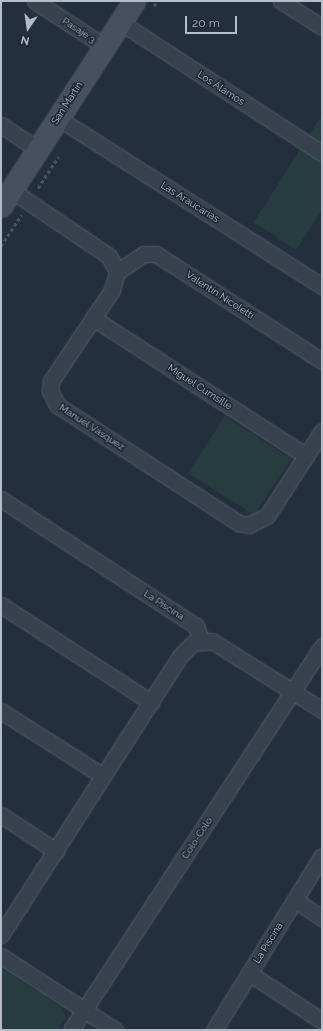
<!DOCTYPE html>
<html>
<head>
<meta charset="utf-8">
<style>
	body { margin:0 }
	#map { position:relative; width:323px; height:1031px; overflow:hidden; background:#242f3e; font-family:Raleway,sans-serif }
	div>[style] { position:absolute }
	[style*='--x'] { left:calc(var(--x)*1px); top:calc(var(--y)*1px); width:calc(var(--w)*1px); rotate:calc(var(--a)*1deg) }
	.green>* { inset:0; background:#263c3f }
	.path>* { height:2.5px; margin-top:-1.25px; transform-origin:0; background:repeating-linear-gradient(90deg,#44595c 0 3px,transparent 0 6px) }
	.roads { filter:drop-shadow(0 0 1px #565f6c) drop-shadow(0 0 1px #565f6c) }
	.street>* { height:15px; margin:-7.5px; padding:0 7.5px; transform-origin:7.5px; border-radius:7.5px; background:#38414e }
	.secondary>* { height:21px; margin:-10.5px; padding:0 10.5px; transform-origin:10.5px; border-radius:10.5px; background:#465061 }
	span { translate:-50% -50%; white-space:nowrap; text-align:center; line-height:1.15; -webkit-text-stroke:3px #1d2633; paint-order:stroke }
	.street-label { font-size:10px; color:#b4bcc9 }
	.frame { position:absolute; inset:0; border:2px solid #b4bcc9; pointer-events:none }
	.north { position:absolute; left:8px; top:8px; width:40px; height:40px; -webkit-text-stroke:3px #1d2633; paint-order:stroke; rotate:193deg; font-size:11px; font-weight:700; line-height:16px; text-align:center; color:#b4bcc9 }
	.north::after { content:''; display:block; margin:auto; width:14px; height:18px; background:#b4bcc9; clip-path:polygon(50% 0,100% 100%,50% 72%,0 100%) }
	.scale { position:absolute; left:185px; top:16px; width:52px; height:18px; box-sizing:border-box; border:2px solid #b4bcc9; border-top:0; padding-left:5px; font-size:12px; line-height:14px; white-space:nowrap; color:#b4bcc9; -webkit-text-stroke:3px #1d2633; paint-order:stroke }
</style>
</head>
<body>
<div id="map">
	<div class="green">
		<i style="clip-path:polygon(322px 115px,322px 210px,296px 250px,254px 222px)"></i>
		<i style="clip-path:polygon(225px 416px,291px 459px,254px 515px,188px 473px)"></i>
		<i style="clip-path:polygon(1px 968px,62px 1007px,66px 1018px,58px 1030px,1px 1030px)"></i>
	</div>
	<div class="path">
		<i style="--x:154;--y:6;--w:6;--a:-59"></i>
		<i style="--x:38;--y:188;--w:37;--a:-57"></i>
		<i style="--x:1;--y:246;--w:37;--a:-57"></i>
	</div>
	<div class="roads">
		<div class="street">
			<i style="--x:35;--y:1;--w:82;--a:33.1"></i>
			<i style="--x:281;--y:1;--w:49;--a:32.4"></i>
			<i style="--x:120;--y:22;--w:241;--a:33"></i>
			<i style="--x:58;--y:118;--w:313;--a:32.5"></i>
			<i style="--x:1;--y:125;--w:43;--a:33.7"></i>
			<i style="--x:11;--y:190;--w:118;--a:34"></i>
			<i style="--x:109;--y:256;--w:18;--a:63"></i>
			<i style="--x:117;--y:272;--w:19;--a:106"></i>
			<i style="--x:112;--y:290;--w:110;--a:123.8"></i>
			<i style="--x:51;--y:381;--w:10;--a:96"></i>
			<i style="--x:50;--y:391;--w:16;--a:63"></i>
			<i style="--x:57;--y:405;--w:217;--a:33"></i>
			<i style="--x:239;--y:523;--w:10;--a:11"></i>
			<i style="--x:249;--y:525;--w:20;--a:-27"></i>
			<i style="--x:267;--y:516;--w:101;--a:-57.1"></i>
			<i style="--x:117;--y:272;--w:32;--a:-34"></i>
			<i style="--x:144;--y:254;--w:12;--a:0"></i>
			<i style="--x:156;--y:254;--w:197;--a:32.8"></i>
			<i style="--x:93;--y:318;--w:254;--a:32.9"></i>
			<i style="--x:1;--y:499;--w:233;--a:33.1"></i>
			<i style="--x:196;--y:626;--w:15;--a:70"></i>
			<i style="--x:1;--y:605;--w:179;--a:32.9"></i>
			<i style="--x:1;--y:711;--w:121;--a:32.5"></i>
			<i style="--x:1;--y:815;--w:66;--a:33.2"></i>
			<i style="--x:295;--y:900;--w:32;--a:34"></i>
			<i style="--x:1;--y:935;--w:333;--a:-57.3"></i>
			<i style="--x:181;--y:655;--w:17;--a:-45"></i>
			<i style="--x:193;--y:643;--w:19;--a:-6"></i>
			<i style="--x:212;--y:641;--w:130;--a:32.1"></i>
			<i style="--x:1;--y:956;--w:136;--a:33"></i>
			<i style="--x:249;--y:973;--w:87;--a:33.3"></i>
			<i style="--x:71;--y:1030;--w:459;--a:-56.8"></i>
			<i style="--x:214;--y:1030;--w:205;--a:-58.2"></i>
		</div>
		<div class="secondary">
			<i style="--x:1;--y:206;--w:244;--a:-57"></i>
		</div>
	</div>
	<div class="street-label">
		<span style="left:79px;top:30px;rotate:33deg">Pasaje 3</span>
		<span style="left:221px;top:88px;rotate:33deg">Los Álamos</span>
		<span style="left:67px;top:103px;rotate:-57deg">San Martín</span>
		<span style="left:190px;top:202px;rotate:32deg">Las Araucarias</span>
		<span style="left:220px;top:295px;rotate:33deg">Valentín Nicoletti</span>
		<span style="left:200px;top:387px;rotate:33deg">Miguel Cumsille</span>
		<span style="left:92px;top:427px;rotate:33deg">Manuel Vásquez</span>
		<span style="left:164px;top:605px;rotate:33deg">La Piscina</span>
		<span style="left:197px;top:838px;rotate:-57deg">Colo-Colo</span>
		<span style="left:268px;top:943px;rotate:-58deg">La Piscina</span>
	</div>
	<div class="frame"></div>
	<div class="north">N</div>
	<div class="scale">20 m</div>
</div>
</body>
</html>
